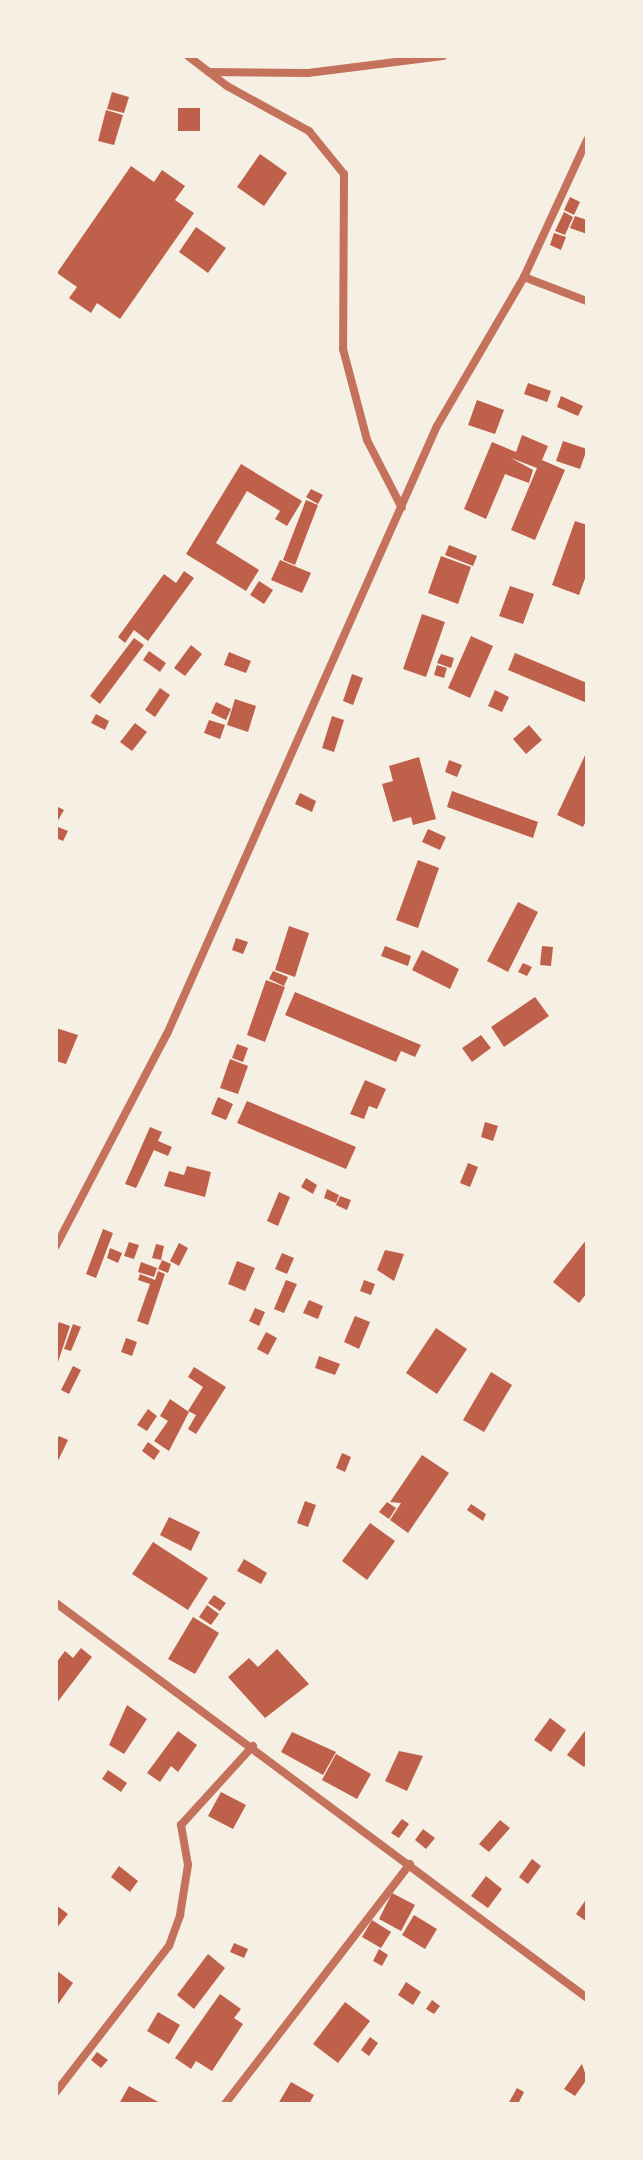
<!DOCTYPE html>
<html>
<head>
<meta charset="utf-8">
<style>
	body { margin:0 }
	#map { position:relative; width:643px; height:2160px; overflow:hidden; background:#f6efe4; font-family:Jost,sans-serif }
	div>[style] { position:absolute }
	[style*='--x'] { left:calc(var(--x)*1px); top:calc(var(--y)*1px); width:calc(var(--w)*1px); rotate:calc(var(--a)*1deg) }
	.building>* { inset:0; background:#bf614a }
	.minor>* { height:8px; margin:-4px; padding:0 4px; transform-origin:4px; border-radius:4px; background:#c5725c }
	span { translate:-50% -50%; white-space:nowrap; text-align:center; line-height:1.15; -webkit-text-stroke:6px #f6efe4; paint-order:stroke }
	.frame { position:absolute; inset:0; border:58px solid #f6efe4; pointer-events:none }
</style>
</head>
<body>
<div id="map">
	<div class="building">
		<i style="clip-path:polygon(112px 92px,129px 97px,124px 113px,107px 109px)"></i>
		<i style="clip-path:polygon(178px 108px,200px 108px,200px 131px,178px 131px)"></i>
		<i style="clip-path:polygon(106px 110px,123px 115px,114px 145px,98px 141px)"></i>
		<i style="clip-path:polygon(260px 154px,287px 173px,264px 206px,237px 187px)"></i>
		<i style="clip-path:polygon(131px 166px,154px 182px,162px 170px,185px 186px,175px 200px,194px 213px,120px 319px,97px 303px,91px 313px,69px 298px,77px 287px,57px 273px)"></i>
		<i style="clip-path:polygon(570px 197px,580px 202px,574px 215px,564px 210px)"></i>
		<i style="clip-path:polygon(564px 212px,573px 217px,565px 235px,555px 231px)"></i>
		<i style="clip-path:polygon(575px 216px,587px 220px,587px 234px,570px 228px)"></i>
		<i style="clip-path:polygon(196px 227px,226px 248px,208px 273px,179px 252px)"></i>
		<i style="clip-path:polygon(554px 233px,566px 237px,561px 250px,550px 245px)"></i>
		<i style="clip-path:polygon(528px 383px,551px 391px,547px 402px,524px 394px)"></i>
		<i style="clip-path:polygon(561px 396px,583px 406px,578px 416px,557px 407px)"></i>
		<i style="clip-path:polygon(477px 400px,504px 410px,495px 434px,468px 425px)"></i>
		<i style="clip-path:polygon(522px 435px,548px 446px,542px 460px,565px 470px,535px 540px,511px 530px,537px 468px,511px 458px,533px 470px,529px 483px,505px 474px,486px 519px,464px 509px,492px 442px,516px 452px)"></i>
		<i style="clip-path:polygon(563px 441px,587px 449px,580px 469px,556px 461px)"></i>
		<i style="clip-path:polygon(241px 464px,302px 501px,287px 526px,275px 519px,280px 511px,247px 491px,216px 543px,259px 570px,246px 591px,186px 554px)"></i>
		<i style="clip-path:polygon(311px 489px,323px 495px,318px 504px,306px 497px)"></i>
		<i style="clip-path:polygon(306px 500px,318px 505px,295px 565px,283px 560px)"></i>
		<i style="clip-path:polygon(575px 521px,587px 525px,587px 573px,579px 595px,552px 585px)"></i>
		<i style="clip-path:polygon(449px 545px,477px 556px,473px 566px,445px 555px)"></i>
		<i style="clip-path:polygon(441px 556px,471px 567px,458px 604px,428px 593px)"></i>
		<i style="clip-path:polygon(280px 560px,311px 573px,302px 593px,271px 580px)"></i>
		<i style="clip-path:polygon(184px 571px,194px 578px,148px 641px,134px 630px,125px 643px,118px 637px,164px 574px,176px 583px)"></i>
		<i style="clip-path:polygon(259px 581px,273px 590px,264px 604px,250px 595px)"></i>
		<i style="clip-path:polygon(510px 586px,534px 594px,523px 624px,499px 616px)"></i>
		<i style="clip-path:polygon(422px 614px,445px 622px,426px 677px,403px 669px)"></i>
		<i style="clip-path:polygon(471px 636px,493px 646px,470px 698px,448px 688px)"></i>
		<i style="clip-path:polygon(134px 638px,144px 645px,100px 704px,90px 696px)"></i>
		<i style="clip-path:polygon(191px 645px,202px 654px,185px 676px,174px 668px)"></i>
		<i style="clip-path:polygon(149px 651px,166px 663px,160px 672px,143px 660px)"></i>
		<i style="clip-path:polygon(229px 652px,251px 661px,246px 673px,224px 665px)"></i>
		<i style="clip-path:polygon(515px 653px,587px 683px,587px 703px,508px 670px)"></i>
		<i style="clip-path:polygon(441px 654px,454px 658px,451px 668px,437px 663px)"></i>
		<i style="clip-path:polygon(437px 665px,447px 668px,444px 678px,434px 675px)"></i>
		<i style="clip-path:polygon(352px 674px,363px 678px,353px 705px,343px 701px)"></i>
		<i style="clip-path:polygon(160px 688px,170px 695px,155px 717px,145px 710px)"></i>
		<i style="clip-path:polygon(495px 690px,509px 697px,502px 712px,488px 706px)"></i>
		<i style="clip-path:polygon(235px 699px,256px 706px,248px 732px,227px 725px)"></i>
		<i style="clip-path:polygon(216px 702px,231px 709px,226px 720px,211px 713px)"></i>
		<i style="clip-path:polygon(96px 714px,109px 721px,105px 730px,91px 723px)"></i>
		<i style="clip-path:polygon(332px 716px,344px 720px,334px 752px,322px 748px)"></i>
		<i style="clip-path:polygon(209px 720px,225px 725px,220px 739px,204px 733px)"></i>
		<i style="clip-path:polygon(135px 723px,147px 732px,132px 751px,120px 742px)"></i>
		<i style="clip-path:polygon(529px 725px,542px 740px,526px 754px,513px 739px)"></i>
		<i style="clip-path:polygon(587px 751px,587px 819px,583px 827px,557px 815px)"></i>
		<i style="clip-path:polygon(419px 757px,436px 819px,413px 825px,411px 817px,393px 822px,382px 784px,393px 781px,389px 766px)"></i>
		<i style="clip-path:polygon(449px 760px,462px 765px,457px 777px,445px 772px)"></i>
		<i style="clip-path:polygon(452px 791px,538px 822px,533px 838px,447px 807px)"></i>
		<i style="clip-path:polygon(300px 793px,316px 801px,312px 812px,295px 804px)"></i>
		<i style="clip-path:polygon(56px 806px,64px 810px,56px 824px)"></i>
		<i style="clip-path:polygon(58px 827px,68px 831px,63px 841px,56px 838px)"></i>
		<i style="clip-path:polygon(428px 829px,446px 837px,440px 850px,422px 842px)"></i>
		<i style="clip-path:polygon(418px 860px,439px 868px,418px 928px,396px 920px)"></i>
		<i style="clip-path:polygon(518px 902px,538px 912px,508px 972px,487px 961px)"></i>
		<i style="clip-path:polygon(289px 926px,309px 933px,295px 977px,275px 970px)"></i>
		<i style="clip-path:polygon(236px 938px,248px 942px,243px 954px,232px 950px)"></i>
		<i style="clip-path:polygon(385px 946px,411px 956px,408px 966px,381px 956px)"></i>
		<i style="clip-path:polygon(542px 946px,553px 947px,551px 966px,540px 965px)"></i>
		<i style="clip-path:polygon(422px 950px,459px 969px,450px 989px,412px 970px)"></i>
		<i style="clip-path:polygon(523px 963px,532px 967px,527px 976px,518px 972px)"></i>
		<i style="clip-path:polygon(273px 971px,288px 977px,284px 986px,269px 979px)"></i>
		<i style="clip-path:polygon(266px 980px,285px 987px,265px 1042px,247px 1035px)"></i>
		<i style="clip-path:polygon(295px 992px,421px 1045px,415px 1057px,401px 1051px,396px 1062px,285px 1015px)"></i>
		<i style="clip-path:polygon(535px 997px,549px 1016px,504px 1047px,491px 1027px)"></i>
		<i style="clip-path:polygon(56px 1028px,78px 1035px,66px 1064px,56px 1061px)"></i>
		<i style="clip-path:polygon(481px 1035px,491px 1048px,472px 1062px,462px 1048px)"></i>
		<i style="clip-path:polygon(237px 1044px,248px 1048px,243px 1062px,232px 1058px)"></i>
		<i style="clip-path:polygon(230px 1059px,248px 1066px,238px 1094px,220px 1088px)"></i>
		<i style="clip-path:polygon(365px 1080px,386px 1089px,377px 1109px,369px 1106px,364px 1119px,350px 1114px)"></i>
		<i style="clip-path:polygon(218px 1097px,233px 1104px,226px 1120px,211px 1114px)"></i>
		<i style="clip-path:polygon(247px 1101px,356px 1147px,346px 1169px,237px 1123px)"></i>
		<i style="clip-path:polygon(485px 1122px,498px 1126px,493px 1141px,481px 1137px)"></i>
		<i style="clip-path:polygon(150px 1127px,162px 1132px,158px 1141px,172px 1147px,168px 1156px,154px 1150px,136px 1188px,125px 1184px)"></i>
		<i style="clip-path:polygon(468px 1163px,478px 1167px,470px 1187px,460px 1183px)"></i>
		<i style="clip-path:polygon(187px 1166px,211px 1172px,205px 1197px,164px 1186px,169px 1171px,184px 1175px)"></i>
		<i style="clip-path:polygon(306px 1178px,317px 1185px,313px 1194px,301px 1187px)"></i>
		<i style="clip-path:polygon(327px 1189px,339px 1195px,336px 1203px,324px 1198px)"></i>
		<i style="clip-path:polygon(279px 1192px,290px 1197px,278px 1226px,267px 1221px)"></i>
		<i style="clip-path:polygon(340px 1196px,351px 1200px,347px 1210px,336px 1205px)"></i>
		<i style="clip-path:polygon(103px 1229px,113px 1233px,96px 1278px,86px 1274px)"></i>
		<i style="clip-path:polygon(587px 1239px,587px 1293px,579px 1303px,553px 1282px)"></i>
		<i style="clip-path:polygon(129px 1242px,139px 1245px,134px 1259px,124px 1256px)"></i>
		<i style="clip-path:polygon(179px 1243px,188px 1248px,179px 1266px,170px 1261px)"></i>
		<i style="clip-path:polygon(156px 1244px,164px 1246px,161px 1260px,152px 1258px)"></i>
		<i style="clip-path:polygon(110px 1248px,122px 1253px,118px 1263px,107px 1258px)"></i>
		<i style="clip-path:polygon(385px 1250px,404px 1254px,394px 1281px,377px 1270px)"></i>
		<i style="clip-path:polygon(282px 1253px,294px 1258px,287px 1274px,275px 1269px)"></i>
		<i style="clip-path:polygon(162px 1260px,171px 1264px,168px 1273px,158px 1269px)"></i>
		<i style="clip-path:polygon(237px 1261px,255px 1268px,245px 1291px,228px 1284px)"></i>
		<i style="clip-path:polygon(141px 1262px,157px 1268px,154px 1277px,138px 1272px)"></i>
		<i style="clip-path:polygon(158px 1271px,165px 1274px,148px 1325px,137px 1321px,150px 1284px,138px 1280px,140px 1274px,155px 1280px)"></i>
		<i style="clip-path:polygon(286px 1280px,297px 1284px,284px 1313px,274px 1309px)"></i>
		<i style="clip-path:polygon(364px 1280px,375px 1284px,371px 1295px,360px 1291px)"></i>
		<i style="clip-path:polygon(309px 1300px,323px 1306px,318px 1319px,303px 1313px)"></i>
		<i style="clip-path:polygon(255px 1308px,265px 1312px,259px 1326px,249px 1321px)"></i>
		<i style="clip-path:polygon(355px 1316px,370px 1322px,359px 1349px,344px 1342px)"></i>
		<i style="clip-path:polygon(59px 1322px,70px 1326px,57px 1365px,56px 1330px)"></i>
		<i style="clip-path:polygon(73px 1324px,81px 1327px,71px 1351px,64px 1349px)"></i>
		<i style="clip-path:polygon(436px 1328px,467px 1349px,437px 1394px,406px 1373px)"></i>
		<i style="clip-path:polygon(266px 1332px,277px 1338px,268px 1355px,257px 1349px)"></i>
		<i style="clip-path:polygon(126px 1338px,137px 1342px,132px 1356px,121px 1352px)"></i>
		<i style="clip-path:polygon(319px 1356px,340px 1364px,335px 1375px,315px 1368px)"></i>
		<i style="clip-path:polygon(73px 1366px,81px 1370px,69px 1394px,61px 1390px)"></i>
		<i style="clip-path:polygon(194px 1367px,226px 1387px,196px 1434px,188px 1429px,196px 1415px,188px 1411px,203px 1387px,188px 1377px)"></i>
		<i style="clip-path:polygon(491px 1372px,512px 1385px,484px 1432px,463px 1420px)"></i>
		<i style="clip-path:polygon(170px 1399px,189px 1412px,169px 1451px,154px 1441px,168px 1421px,160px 1416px)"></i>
		<i style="clip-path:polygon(148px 1409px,157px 1416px,147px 1431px,137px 1425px)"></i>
		<i style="clip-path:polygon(59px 1436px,68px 1440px,56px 1465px,56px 1441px)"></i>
		<i style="clip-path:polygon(148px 1442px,160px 1451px,154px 1460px,142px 1451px)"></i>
		<i style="clip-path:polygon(342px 1453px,351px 1457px,345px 1472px,336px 1468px)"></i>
		<i style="clip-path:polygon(422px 1455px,449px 1473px,408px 1533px,390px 1520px,401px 1503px,390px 1502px)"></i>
		<i style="clip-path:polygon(305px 1501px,316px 1505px,308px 1527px,297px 1523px)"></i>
		<i style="clip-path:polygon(387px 1502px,396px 1508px,389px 1519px,379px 1512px)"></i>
		<i style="clip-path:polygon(471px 1504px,486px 1514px,483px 1521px,467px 1510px)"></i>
		<i style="clip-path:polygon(169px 1517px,200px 1532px,191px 1551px,160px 1535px)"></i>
		<i style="clip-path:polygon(370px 1523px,395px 1541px,367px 1580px,342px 1561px)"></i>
		<i style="clip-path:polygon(153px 1542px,208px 1578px,188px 1610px,132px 1574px)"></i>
		<i style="clip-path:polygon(244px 1559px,267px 1573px,261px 1584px,237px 1571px)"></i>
		<i style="clip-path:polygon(214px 1595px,226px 1603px,220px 1611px,208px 1603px)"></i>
		<i style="clip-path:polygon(207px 1605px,219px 1614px,211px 1625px,199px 1617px)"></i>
		<i style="clip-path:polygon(193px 1617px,219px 1633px,195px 1674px,168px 1659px)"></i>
		<i style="clip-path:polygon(81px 1648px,92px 1657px,56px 1704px,56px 1663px,65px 1651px,73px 1658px)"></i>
		<i style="clip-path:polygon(277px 1649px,309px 1684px,265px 1718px,228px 1677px,249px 1658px,258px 1667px)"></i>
		<i style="clip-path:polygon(127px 1705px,147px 1719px,124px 1754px,109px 1745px)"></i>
		<i style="clip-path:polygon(550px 1718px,566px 1730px,551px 1752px,534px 1740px)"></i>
		<i style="clip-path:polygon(587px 1728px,587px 1763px,584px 1767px,567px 1755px)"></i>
		<i style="clip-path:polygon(178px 1731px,197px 1745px,178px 1772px,171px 1766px,160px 1782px,147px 1773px)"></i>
		<i style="clip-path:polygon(292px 1732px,336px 1752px,323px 1775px,281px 1752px)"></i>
		<i style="clip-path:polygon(399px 1751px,423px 1756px,407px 1791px,385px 1781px)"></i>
		<i style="clip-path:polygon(336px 1754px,371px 1774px,357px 1799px,322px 1780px)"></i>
		<i style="clip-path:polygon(108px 1770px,127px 1783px,121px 1792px,102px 1779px)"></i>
		<i style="clip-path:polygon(221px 1792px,246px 1805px,233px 1829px,208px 1816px)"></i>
		<i style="clip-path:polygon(402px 1819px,409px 1824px,399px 1838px,391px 1833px)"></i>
		<i style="clip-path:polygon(500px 1820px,510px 1828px,489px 1852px,479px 1844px)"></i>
		<i style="clip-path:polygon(423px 1829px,435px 1838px,426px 1849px,415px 1840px)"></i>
		<i style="clip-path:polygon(532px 1859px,541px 1866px,528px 1884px,519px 1877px)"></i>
		<i style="clip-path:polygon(119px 1866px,138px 1881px,130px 1892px,111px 1877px)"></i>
		<i style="clip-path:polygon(486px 1876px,502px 1889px,488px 1908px,471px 1896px)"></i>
		<i style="clip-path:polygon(392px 1893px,415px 1905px,401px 1931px,379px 1919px)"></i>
		<i style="clip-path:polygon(587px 1898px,587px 1922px,576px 1914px)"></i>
		<i style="clip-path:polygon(56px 1905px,68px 1914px,56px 1929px)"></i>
		<i style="clip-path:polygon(414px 1915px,437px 1929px,425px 1949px,402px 1935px)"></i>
		<i style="clip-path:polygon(372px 1920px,391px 1932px,381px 1948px,362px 1937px)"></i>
		<i style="clip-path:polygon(234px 1943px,248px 1949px,244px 1958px,230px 1952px)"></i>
		<i style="clip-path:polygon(379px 1949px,388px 1955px,382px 1966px,373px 1961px)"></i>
		<i style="clip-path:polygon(208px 1954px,225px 1968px,194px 2009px,177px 1995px)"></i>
		<i style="clip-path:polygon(56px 1970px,73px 1983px,56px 2007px)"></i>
		<i style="clip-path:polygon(406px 1982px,421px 1992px,413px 2005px,398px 1995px)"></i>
		<i style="clip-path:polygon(220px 1994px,241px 2009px,234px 2018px,243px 2024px,212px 2071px,196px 2061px,191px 2069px,175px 2058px)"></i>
		<i style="clip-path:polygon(432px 2000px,440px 2006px,434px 2014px,426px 2009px)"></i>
		<i style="clip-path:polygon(345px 2002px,370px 2021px,338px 2063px,313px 2044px)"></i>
		<i style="clip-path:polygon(158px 2012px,180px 2025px,169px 2044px,147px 2031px)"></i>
		<i style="clip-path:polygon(370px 2037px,378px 2043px,369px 2056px,361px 2050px)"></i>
		<i style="clip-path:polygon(97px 2052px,108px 2060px,101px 2068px,91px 2060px)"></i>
		<i style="clip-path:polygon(582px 2064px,587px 2079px,575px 2096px,564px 2089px)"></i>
		<i style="clip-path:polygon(291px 2082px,314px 2095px,309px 2104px,278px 2104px)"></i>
		<i style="clip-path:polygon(129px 2086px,162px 2104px,119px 2104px)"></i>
		<i style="clip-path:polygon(517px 2088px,524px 2092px,518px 2104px,508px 2104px)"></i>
	</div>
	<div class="minor">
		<i style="--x:188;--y:56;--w:49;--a:37.6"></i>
		<i style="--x:227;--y:86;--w:94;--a:28.8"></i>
		<i style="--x:309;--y:131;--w:55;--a:50.9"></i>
		<i style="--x:344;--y:174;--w:175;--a:90.3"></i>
		<i style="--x:343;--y:349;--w:94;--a:75.2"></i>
		<i style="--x:367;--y:440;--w:76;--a:62.8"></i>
		<i style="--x:209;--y:72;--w:99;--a:0.6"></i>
		<i style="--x:308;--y:73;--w:136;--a:-7.2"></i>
		<i style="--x:524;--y:277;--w:151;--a:-65.3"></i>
		<i style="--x:56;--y:1246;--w:239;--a:-62.4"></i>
		<i style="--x:167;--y:1034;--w:665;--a:-66.06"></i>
		<i style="--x:437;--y:426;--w:173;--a:-59.7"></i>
		<i style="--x:524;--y:277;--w:67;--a:20.9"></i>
		<i style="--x:56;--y:1603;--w:662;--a:36.64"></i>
		<i style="--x:56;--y:2092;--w:185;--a:-52.3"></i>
		<i style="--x:169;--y:1946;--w:33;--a:-70"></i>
		<i style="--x:180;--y:1915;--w:51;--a:-80.9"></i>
		<i style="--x:188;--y:1865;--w:41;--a:-99.9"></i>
		<i style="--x:181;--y:1825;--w:107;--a:-47.7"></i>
		<i style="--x:225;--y:2104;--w:303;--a:-52.4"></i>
	</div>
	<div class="frame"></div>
</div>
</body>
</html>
